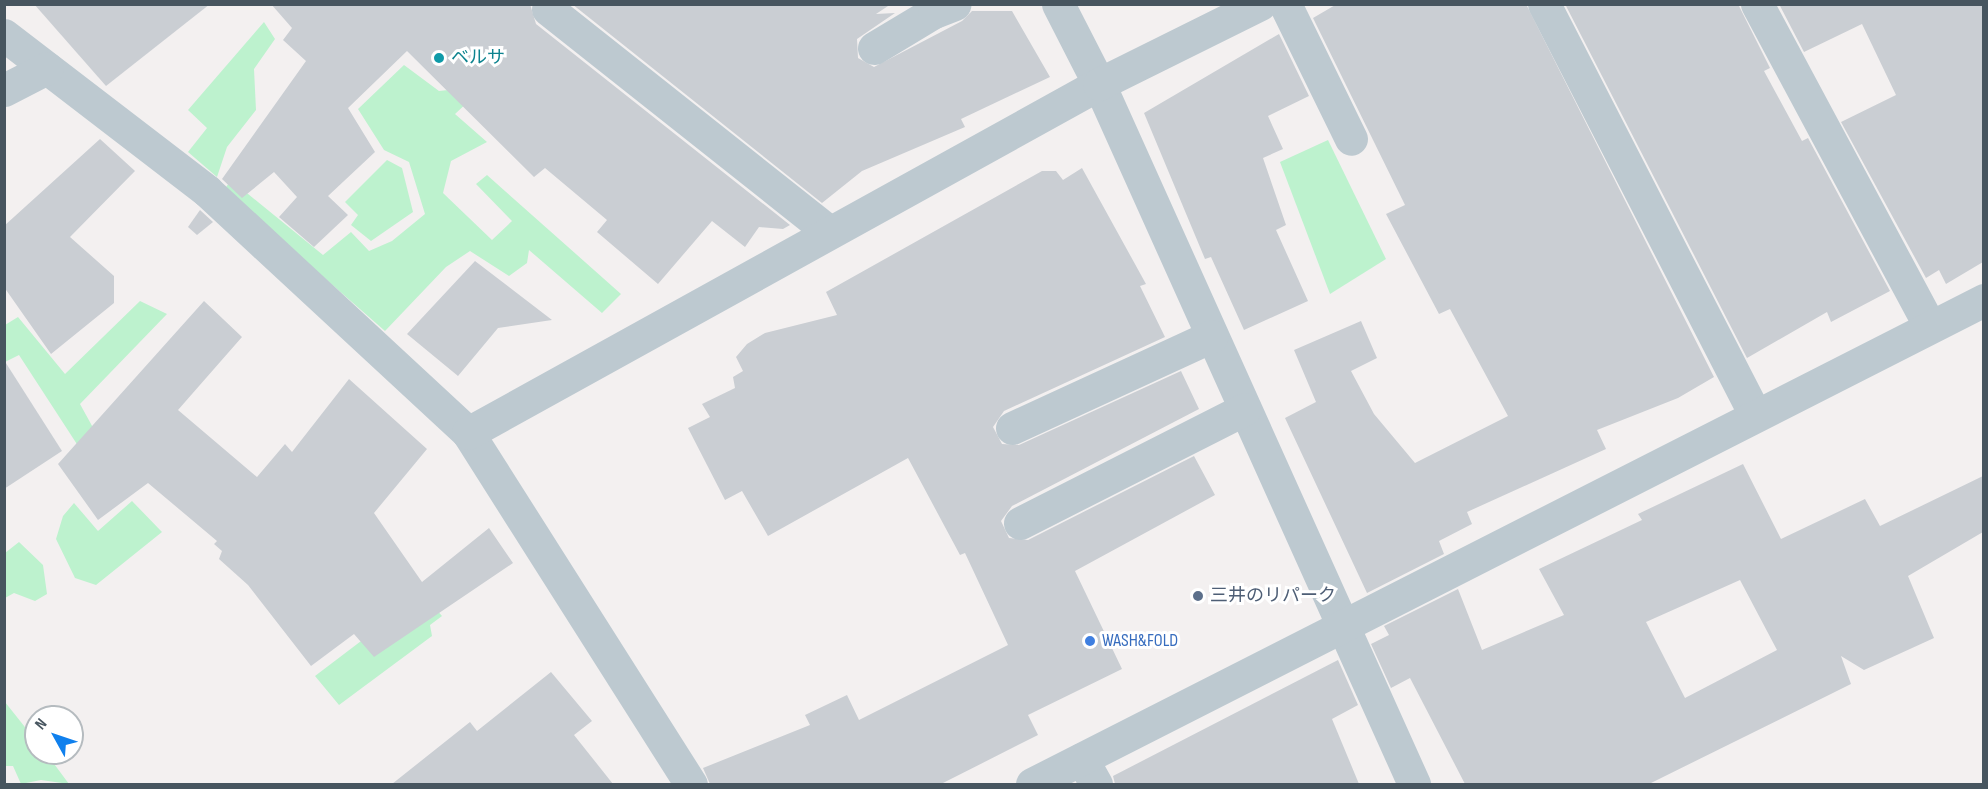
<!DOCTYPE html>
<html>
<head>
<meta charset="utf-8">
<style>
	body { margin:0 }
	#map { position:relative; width:1988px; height:789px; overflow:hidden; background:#f3f0f0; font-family:"Sofia Sans Condensed","Noto Sans JP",sans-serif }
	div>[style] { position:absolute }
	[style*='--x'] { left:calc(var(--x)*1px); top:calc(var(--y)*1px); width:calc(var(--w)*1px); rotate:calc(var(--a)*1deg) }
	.green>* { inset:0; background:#bdf2ce }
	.building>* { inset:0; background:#caced3 }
	.minor>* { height:33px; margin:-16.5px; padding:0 16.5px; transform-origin:16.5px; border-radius:16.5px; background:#bdc9d0 }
	.dots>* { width:16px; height:16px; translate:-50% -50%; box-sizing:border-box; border:3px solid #fff; border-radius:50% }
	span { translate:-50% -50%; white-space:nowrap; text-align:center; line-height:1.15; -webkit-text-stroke:6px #fff; paint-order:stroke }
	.culture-label { font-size:18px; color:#0d838f }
	.left { translate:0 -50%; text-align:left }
	.service-label { font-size:18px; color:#4e5e75 }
	.shop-label { font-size:18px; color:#366cbe }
	.frame { position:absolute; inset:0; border:6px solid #47555f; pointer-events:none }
	.north { position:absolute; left:24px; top:705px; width:60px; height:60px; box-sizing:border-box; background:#fff; border:2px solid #b5bbbf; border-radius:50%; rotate:310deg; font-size:16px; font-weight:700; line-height:24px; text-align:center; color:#47555f }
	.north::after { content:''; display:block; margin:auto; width:21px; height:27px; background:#1080ed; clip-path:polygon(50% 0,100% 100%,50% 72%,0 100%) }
</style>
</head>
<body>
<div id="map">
	<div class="green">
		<i style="clip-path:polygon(264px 22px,275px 39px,254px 69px,256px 110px,227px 147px,217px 177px,188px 152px,207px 128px,188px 110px)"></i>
		<i style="clip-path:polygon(404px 65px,439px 91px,485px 86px,455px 114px,487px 142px,451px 161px,443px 193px,492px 240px,512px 221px,476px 184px,487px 175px,621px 294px,602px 313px,529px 250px,527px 263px,509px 276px,470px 251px,446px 267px,385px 331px,224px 190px,231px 180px,323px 255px,351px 232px,369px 251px,392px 241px,425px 214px,409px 162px,384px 150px,358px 109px)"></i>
		<i style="clip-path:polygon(1328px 140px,1386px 259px,1330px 294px,1280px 162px)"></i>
		<i style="clip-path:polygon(387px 160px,402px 168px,413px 212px,371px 241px,351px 225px,358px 215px,345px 202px)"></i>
		<i style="clip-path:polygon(140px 301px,167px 314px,80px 404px,102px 444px,84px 455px,19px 355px,5px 362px,5px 325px,18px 317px,65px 374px)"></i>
		<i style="clip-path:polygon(132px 501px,162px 532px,96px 585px,75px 578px,56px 539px,63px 516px,74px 503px,98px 531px)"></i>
		<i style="clip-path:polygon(19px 542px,43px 565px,47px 594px,35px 601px,14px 593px,5px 598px,5px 553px)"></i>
		<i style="clip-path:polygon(423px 594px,442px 616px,430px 625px,432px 636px,339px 705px,315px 676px)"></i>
		<i style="clip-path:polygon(5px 702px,36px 741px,36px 753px,46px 753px,69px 784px,41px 780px,21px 784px,13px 766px,5px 766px)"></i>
	</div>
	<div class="building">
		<i style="clip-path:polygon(34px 4px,210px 4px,106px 86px)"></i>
		<i style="clip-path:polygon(271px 4px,530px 4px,536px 24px,790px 225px,783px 229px,759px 227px,745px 247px,712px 221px,658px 284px,597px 232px,607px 220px,545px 168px,534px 177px,407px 51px,348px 108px,375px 152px,328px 196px,348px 215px,314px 247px,279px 217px,297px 197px,274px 172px,242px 198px,222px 179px,306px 61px,283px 40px,292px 28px)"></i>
		<i style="clip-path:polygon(572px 4px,891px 4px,876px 14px,895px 13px,857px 39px,858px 58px,874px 67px,962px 21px,972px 11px,1012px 11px,1050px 77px,961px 119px,965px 127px,862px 171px,822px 203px)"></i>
		<i style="clip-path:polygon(1337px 4px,1526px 4px,1714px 377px,1678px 398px,1597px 430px,1606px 449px,1467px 512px,1472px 524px,1439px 541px,1444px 554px,1367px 593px,1285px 418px,1316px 402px,1294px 350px,1361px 321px,1377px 358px,1351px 371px,1374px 414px,1415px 463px,1508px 416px,1450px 309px,1439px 314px,1386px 214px,1405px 205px,1313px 18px)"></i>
		<i style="clip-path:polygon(1565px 4px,1738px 4px,1770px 68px,1764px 71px,1802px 141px,1808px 138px,1890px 291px,1831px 322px,1827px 312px,1747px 358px)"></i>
		<i style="clip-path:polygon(1779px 4px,1983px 4px,1983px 262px,1946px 284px,1939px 270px,1926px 278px,1841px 122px,1896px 95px,1862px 24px,1804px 52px)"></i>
		<i style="clip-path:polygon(1279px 34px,1309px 96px,1268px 116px,1283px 149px,1263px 158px,1286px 225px,1276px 230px,1308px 301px,1244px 330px,1211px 257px,1205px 259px,1144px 113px)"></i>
		<i style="clip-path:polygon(100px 139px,135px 171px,70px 237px,114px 276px,114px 303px,51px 354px,4px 287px,4px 226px)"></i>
		<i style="clip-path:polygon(1082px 168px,1146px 284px,1140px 286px,1165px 337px,1004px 411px,993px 427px,1002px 444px,1019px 445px,1181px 371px,1199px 409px,1012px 506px,1001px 521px,1009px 538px,1028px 540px,1194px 456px,1215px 495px,1075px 571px,1122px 669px,1028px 715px,1038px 735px,941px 784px,710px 784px,703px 768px,810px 725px,805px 715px,847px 695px,859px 720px,1008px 645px,965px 553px,960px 555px,908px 458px,768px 536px,742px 491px,725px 500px,688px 428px,710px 417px,702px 404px,735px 388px,733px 377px,743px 371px,736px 357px,747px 344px,765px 333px,837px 315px,826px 292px,1042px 171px,1056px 171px,1063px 180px)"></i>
		<i style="clip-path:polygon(200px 210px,213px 222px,197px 235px,188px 227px)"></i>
		<i style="clip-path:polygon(475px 261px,552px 320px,498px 328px,458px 376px,407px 334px)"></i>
		<i style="clip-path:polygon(204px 301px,242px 337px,178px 410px,257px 477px,285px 444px,292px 452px,349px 379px,427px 449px,374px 513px,422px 582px,489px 528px,513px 563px,374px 657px,354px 634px,311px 666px,248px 585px,219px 559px,222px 551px,214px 544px,217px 541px,148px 483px,98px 520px,58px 464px)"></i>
		<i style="clip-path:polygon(4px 360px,62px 451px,4px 489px)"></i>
		<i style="clip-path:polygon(evenodd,1743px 464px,1781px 539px,1865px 499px,1880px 526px,1983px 476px,1983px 532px,1908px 576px,1934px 638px,1864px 670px,1841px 656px,1851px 684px,1649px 784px,1465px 784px,1410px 678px,1391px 688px,1371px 644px,1389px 635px,1384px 626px,1458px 589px,1482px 650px,1564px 615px,1539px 569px,1642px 520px,1638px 514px,1743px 464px,1740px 580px,1777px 650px,1685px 698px,1646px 622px,1740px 580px)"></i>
		<i style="clip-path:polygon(1338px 660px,1358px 705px,1332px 719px,1359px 784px,1115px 784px,1113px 776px)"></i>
		<i style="clip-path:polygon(551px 672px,592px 721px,574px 735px,613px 784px,392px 784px,470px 722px,477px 731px)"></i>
	</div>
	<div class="minor">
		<i style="--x:1058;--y:4;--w:90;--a:62.9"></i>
		<i style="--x:1099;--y:84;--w:768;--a:65.77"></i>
		<i style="--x:1285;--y:4;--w:150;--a:63.9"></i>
		<i style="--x:1544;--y:4;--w:462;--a:62.8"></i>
		<i style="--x:1757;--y:4;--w:366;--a:61.8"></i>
		<i style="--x:548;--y:9;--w:359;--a:38.4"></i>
		<i style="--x:4;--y:35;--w:256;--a:37.5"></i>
		<i style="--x:207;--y:191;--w:356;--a:42.8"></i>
		<i style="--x:468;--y:433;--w:416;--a:57.6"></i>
		<i style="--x:874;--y:48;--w:70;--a:-31"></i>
		<i style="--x:934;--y:12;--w:22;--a:-21"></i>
		<i style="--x:4;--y:90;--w:48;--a:-27.1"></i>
		<i style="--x:1012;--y:428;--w:220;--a:-24.7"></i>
		<i style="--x:468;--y:433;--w:721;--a:-28.95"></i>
		<i style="--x:1099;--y:84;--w:180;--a:-26.4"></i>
		<i style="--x:1020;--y:523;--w:252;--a:-26.9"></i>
		<i style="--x:1082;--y:759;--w:29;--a:61"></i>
		<i style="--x:1032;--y:784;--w:1068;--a:-26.95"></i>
	</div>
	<div class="dots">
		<i style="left:439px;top:58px;background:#0f9aa8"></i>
		<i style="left:1198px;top:596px;background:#5c6f8a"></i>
		<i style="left:1090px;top:641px;background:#3f7fe0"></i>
	</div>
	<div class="culture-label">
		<span class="left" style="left:451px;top:58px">ベルサ</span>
	</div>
	<div class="service-label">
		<span class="left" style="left:1210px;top:596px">三井のリパーク</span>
	</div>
	<div class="shop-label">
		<span class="left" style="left:1102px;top:641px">WASH&amp;FOLD</span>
	</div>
	<div class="frame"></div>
	<div class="north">N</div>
</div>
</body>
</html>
